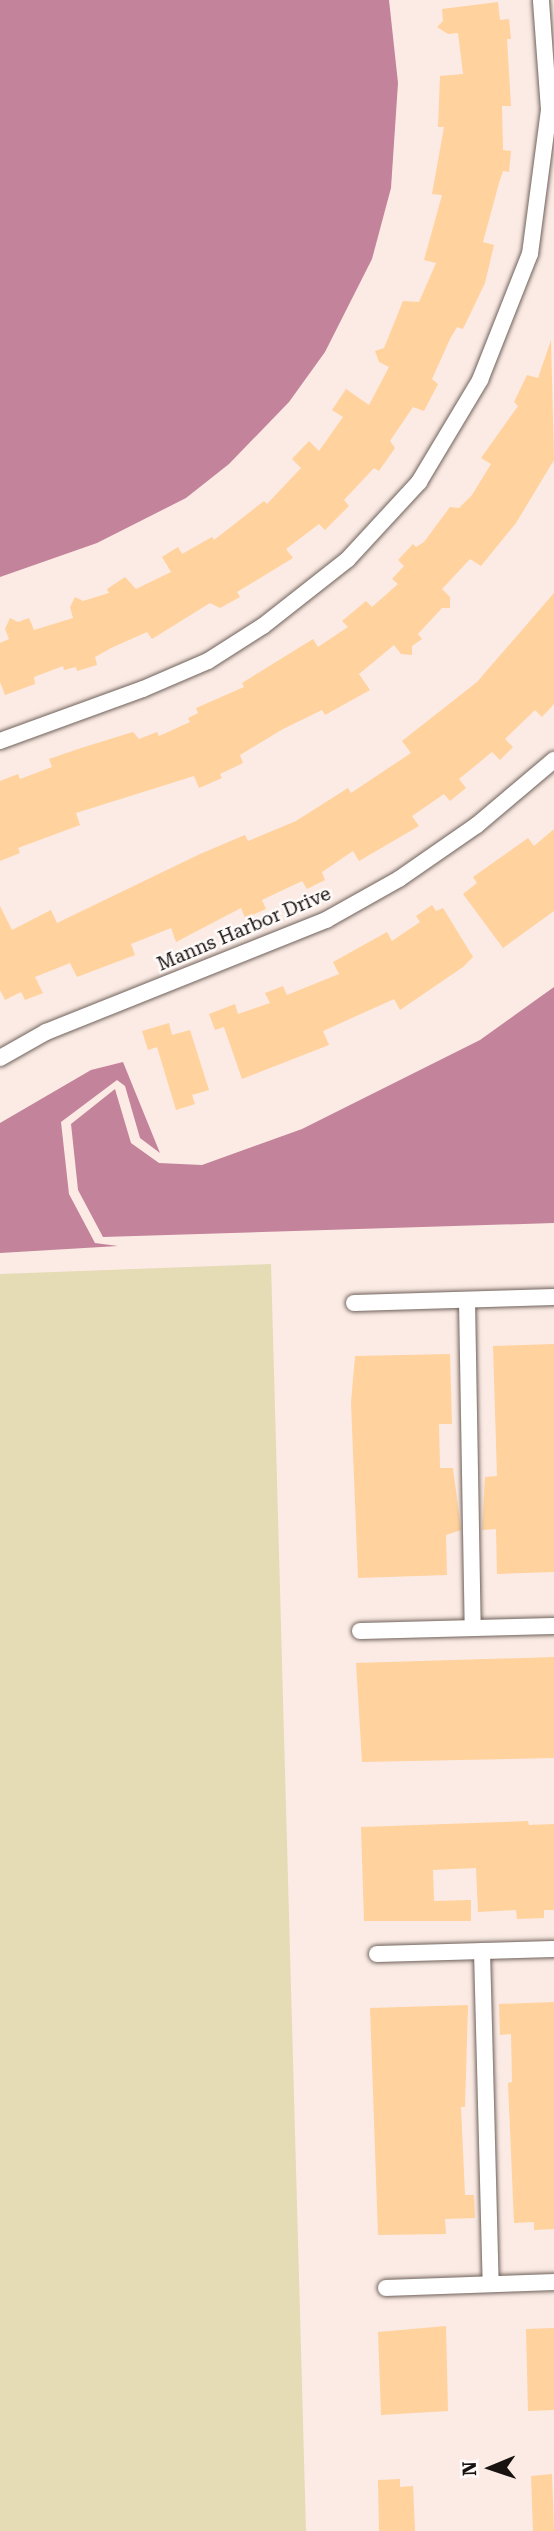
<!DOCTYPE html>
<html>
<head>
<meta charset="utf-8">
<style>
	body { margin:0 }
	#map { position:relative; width:554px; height:2531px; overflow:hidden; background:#fbebe4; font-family:"Roboto Serif",serif }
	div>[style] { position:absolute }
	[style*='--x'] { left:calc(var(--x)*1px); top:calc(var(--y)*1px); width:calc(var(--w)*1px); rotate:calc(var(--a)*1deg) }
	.green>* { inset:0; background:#e5dbb5 }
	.water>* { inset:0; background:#c3839a }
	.building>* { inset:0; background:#ffd29e }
	.roads { filter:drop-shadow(0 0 2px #6f625b) drop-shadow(0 0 2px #6f625b) }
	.minor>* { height:16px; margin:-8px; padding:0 8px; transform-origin:8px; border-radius:8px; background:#fff }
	span { translate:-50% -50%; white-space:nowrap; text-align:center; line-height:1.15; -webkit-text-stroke:5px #fffbfa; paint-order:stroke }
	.street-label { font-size:19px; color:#181310 }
	.north { position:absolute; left:456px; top:2433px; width:70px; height:70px; -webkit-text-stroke:5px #fffbfa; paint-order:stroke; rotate:268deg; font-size:19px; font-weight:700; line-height:28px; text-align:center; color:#181310 }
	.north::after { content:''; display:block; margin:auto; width:24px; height:32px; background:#181310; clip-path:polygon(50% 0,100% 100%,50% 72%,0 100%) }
</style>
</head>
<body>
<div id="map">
	<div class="green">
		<i style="clip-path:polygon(271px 1264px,306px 2531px,0 2531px,0 1274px)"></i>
	</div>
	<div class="water">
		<i style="clip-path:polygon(0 0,389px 0,398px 83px,391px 188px,372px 259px,325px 352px,289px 402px,229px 464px,186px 498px,97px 543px,0 577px)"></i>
		<i style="clip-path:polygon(554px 987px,554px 1223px,103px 1237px,78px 1190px,71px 1124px,115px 1089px,131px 1143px,159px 1163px,202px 1165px,302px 1129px,480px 1040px)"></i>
		<i style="clip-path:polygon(123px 1062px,160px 1153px,140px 1138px,125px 1086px,117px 1080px,61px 1122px,69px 1194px,95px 1243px,118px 1246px,0 1253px,0 1123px,91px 1070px)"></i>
	</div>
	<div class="building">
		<i style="clip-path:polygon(498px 2px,500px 20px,509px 19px,511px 39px,507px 39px,511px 106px,502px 106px,503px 150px,511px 151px,509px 172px,503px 171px,499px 183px,483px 242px,494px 245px,485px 283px,463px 329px,457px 327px,450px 339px,432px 379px,438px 384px,424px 411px,413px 407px,390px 441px,395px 448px,379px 471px,374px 468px,344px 500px,349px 506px,325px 530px,319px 524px,286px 549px,293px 558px,237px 592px,240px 597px,220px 608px,210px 603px,152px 639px,147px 632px,111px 648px,95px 657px,97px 665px,77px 671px,76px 667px,64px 670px,63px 666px,34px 677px,35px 684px,5px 695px,0 682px,0 643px,9px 639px,5px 629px,10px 618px,18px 622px,29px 618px,34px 630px,73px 618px,70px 607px,75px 597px,83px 601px,109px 593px,107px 589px,125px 577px,136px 589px,171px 572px,162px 557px,178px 547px,182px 554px,212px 537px,214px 540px,264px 501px,267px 504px,301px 468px,292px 459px,309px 441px,319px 451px,343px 417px,332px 410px,346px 389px,369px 405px,389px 367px,379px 362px,375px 351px,384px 348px,403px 301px,419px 302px,436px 263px,424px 260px,442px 195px,432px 194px,444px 127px,438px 127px,440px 76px,463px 74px,458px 33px,448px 34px,437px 27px,443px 21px,442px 9px)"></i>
		<i style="clip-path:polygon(551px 340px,554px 460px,516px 523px,481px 566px,470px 559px,442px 589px,450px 597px,450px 608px,442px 608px,418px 634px,422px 639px,412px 646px,412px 655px,401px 654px,394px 645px,359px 674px,370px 690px,325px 715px,322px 710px,283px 729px,240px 755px,243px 763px,220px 774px,222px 778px,199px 788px,194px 776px,76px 813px,80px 825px,18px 848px,20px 853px,0 861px,0 781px,18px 774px,20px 779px,52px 767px,49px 759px,81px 748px,133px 732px,139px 739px,157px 732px,159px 736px,190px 722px,188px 718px,198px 713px,196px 708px,244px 687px,242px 683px,313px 639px,318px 647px,348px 627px,342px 621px,366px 601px,372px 607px,398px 584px,392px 579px,404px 566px,398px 560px,413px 544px,416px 547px,424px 542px,450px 507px,459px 508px,472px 495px,491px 464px,481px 458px,518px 406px,514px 402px,527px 375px,538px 378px)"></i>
		<i style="clip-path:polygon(554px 593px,554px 704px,542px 717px,535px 710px,505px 739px,513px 747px,500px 760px,492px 752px,459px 779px,466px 788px,450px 801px,444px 794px,412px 816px,419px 826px,359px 861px,353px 851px,322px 872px,325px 880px,307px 889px,302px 881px,262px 900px,266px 909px,245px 918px,241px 908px,176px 942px,171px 928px,131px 944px,135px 955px,77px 977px,70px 963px,35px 977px,43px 993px,25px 1000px,21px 992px,5px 1000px,0 990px,0 906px,12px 930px,51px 910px,57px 923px,200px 854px,245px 835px,248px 841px,296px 821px,348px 788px,351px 793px,411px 753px,402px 741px,477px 682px)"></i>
		<i style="clip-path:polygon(554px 829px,554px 911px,503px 948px,463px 894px,477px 883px,473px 877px,528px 838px,534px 846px)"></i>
		<i style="clip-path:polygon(432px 905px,436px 911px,443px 908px,473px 957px,463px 967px,400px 1010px,394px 999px,323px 1031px,329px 1045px,242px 1079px,224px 1027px,215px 1030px,209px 1014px,235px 1004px,238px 1014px,270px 1003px,265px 993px,283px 986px,287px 995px,339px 974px,333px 962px,387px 932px,392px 941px,420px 922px,416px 916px)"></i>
		<i style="clip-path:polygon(169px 1023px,172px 1035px,190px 1030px,209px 1090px,192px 1095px,195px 1104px,176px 1110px,157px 1047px,148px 1050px,142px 1031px)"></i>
		<i style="clip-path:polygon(554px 1344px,554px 1572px,497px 1574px,496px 1529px,482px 1530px,485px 1477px,497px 1476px,493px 1346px)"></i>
		<i style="clip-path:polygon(450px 1354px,452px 1424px,439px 1424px,440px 1468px,453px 1468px,461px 1530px,446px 1535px,447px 1575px,358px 1578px,351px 1402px,355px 1356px)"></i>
		<i style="clip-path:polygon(554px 1657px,554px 1758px,362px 1762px,356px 1663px)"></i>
		<i style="clip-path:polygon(528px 1821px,529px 1825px,554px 1824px,554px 1910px,544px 1910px,544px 1918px,517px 1919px,516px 1910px,478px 1912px,476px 1868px,433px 1870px,434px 1901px,471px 1900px,471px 1921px,364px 1921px,361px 1827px)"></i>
		<i style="clip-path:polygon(554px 2002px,554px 2229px,534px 2230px,534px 2222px,514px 2223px,508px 2083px,512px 2082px,511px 2034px,500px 2035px,499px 2004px)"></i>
		<i style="clip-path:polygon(468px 2005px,465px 2107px,461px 2107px,465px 2195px,474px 2195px,475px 2218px,445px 2219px,446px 2234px,378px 2235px,370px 2008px)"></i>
		<i style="clip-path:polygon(446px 2326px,448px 2411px,381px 2415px,378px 2332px)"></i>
		<i style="clip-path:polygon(554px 2328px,554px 2410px,528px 2411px,526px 2329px)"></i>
		<i style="clip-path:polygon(552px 2474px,554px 2531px,533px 2531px,531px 2476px)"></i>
		<i style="clip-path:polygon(400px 2479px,400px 2487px,413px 2486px,415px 2531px,379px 2531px,378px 2480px)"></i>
	</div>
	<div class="roads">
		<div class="minor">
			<i style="--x:0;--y:741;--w:152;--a:-20"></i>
			<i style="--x:143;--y:689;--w:71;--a:-23.3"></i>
			<i style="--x:208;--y:661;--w:65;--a:-32.5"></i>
			<i style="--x:263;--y:626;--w:108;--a:-38.2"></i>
			<i style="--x:348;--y:559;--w:105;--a:-47.3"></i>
			<i style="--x:419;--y:482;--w:119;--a:-59.1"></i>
			<i style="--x:480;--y:380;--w:136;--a:-68.4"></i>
			<i style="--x:530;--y:254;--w:145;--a:-82.5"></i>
			<i style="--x:549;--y:110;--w:110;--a:-94.2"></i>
			<i style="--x:0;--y:1058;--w:53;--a:-29.5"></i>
			<i style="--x:46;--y:1032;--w:302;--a:-21.8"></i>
			<i style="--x:326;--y:920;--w:84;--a:-29.3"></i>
			<i style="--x:399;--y:879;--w:95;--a:-34.7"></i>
			<i style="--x:477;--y:825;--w:101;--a:-40.2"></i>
			<i style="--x:467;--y:1300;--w:328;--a:89"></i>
			<i style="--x:354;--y:1303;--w:200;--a:-1.7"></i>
			<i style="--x:360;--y:1631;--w:194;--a:-1.5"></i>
			<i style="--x:482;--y:1951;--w:333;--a:88.5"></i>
			<i style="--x:377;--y:1954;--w:177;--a:-1.6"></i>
			<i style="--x:386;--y:2288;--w:168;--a:-2"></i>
		</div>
	</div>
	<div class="street-label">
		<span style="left:244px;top:929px;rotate:-23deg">Manns Harbor Drive</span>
	</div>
	<div class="north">N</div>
</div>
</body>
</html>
